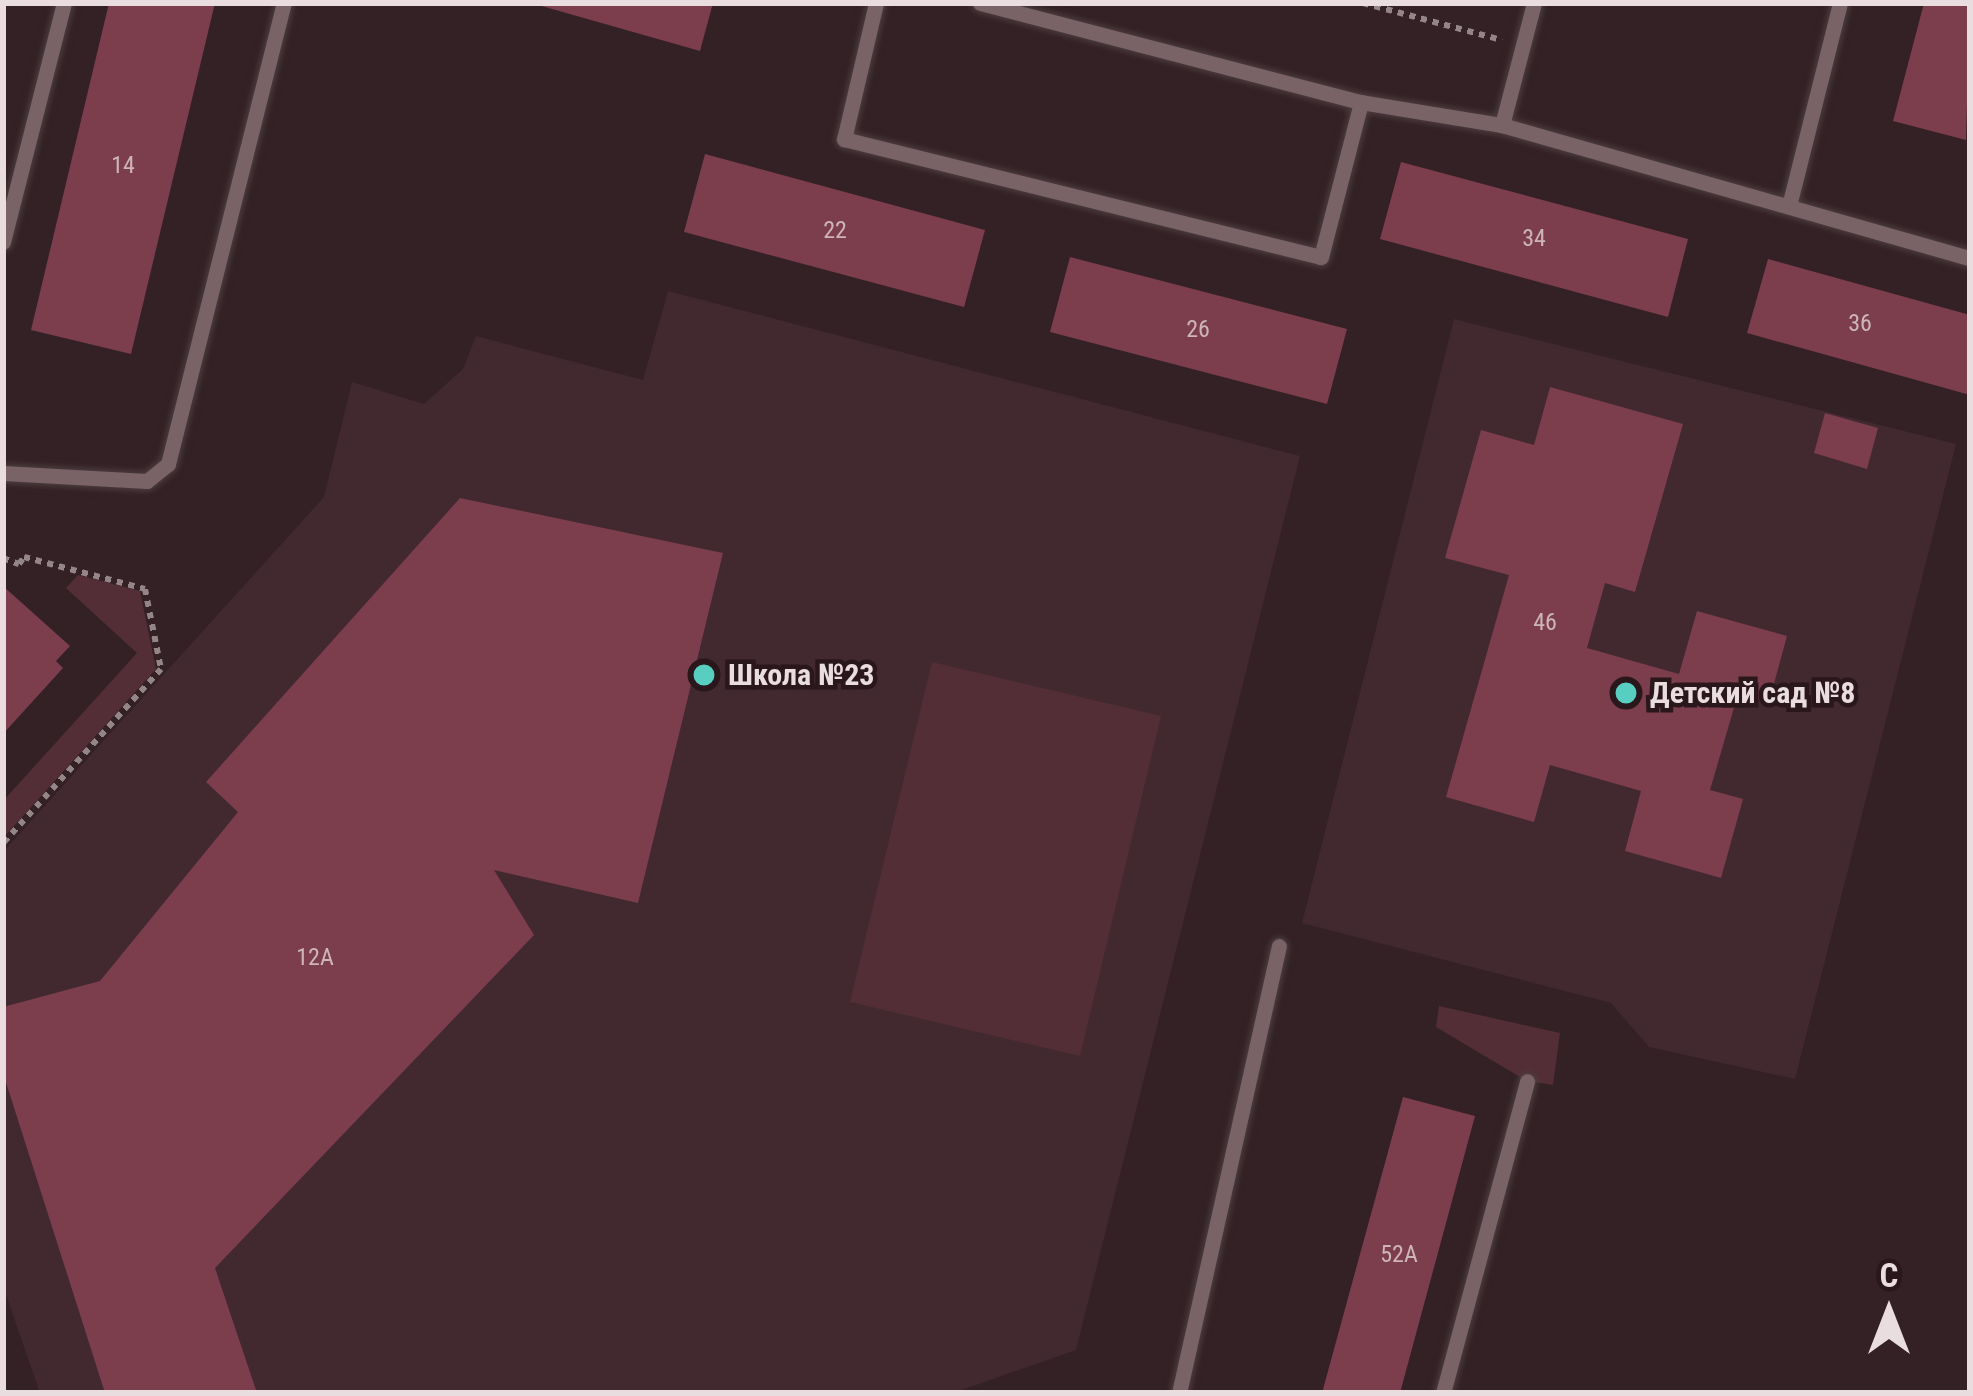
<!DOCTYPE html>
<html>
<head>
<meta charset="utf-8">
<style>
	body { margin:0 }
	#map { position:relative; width:1973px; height:1396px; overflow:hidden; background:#332125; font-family:"Roboto Condensed",sans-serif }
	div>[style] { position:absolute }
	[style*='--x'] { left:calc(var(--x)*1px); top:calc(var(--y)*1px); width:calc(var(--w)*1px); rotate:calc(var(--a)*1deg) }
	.built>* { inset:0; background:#41292f }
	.green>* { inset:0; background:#542e37 }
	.building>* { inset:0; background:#7c3d4d }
	.path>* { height:6px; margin-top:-3px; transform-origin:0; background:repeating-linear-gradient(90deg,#948588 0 6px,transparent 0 12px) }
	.roads { filter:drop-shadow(0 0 3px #4c3d40) drop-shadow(0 0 3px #4c3d40) }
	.lane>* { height:15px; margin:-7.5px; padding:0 7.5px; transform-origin:7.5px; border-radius:7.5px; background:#796367 }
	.dots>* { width:33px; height:33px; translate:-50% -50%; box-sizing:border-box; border:6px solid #29171b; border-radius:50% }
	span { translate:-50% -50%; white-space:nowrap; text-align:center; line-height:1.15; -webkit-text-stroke:9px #29171b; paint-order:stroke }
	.number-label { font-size:24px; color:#ceb5ba }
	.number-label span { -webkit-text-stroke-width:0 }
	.poi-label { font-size:30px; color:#eadddf; font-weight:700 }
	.left { translate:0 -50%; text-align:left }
	.frame { position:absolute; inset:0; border:6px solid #eadddf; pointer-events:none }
	.north { position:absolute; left:1829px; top:1252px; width:120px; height:120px; -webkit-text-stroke:9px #29171b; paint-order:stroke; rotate:0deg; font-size:33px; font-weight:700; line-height:48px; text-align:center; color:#eadddf }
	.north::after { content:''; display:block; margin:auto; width:42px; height:54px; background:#eadddf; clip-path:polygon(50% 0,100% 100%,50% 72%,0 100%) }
</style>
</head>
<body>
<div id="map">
	<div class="built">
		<i style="clip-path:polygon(668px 291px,1300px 456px,1076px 1350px,953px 1393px,40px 1393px,3px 1286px,3px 852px,324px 497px,352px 382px,424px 404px,463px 369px,476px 336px,643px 380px)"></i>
		<i style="clip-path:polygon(1454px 319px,1956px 444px,1795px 1079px,1649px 1047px,1611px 1003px,1302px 923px)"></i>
	</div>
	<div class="green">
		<i style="clip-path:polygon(78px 575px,140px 591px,156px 669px,3px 838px,3px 801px,137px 653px,66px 588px)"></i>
		<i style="clip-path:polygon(932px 662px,1161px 716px,1080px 1056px,850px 1002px)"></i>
		<i style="clip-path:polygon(1439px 1006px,1560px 1033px,1553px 1085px,1527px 1081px,1436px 1027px)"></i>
	</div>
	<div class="building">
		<i style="clip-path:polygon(109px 3px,215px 3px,131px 354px,31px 330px)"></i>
		<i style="clip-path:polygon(531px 3px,713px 3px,700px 51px)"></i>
		<i style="clip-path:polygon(1924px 3px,1970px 3px,1966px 140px,1893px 121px)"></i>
		<i style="clip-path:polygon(705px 154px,985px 230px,964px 307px,684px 232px)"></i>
		<i style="clip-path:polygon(1401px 162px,1688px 239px,1668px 317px,1380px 239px)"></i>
		<i style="clip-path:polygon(1070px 257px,1347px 329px,1327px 404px,1050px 332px)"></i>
		<i style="clip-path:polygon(1768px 259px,1970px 315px,1970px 395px,1747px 333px)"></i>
		<i style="clip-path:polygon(1550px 387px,1683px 424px,1635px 592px,1605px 583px,1587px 648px,1679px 674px,1697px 611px,1787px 636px,1769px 702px,1738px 694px,1710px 790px,1743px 799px,1721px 878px,1625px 851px,1641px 791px,1550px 765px,1534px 822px,1446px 797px,1509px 575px,1445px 558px,1481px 430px,1534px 445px)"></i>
		<i style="clip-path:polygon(1825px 413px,1878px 428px,1867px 469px,1814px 453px)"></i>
		<i style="clip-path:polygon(460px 498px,723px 553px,638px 903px,494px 870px,534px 935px,215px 1268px,257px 1393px,105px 1393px,3px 1073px,3px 1007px,100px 981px,238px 812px,206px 782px)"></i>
		<i style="clip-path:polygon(3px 586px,70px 646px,56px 661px,63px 668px,3px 734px)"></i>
		<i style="clip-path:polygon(1403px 1097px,1475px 1116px,1400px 1393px,1322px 1393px)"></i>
	</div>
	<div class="path">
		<i style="--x:1363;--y:3;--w:144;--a:14.9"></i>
		<i style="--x:3;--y:558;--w:17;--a:21"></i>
		<i style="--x:19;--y:564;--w:9;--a:-54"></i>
		<i style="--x:24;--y:557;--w:125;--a:14.8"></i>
		<i style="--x:145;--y:589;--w:82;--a:78.7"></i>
		<i style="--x:161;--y:669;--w:235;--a:132.2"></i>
	</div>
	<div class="roads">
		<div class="lane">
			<i style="--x:876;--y:3;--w:140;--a:103.2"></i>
			<i style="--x:844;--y:139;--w:491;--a:13.9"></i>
			<i style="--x:1321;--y:257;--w:160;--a:-75.5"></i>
			<i style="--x:980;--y:3;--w:394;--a:14.6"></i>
			<i style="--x:1361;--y:102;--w:143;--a:9.3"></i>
			<i style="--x:1502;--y:125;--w:487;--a:15.9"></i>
			<i style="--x:1502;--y:125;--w:126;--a:-75.3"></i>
			<i style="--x:1789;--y:206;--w:209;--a:-75.9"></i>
			<i style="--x:3;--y:242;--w:247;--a:-75.7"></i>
			<i style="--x:3;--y:473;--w:144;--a:3.2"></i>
			<i style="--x:147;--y:481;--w:27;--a:-39"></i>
			<i style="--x:168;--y:464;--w:475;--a:-75.9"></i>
			<i style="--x:1179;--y:1393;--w:458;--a:-77.4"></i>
			<i style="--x:1443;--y:1393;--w:323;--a:-74.9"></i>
		</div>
	</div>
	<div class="dots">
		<i style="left:704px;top:675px;background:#58cec0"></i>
		<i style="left:1626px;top:693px;background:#58cec0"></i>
	</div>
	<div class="number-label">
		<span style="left:123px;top:166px">14</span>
		<span style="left:835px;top:231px">22</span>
		<span style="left:1534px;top:239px">34</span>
		<span style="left:1860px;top:324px">36</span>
		<span style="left:1198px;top:330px">26</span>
		<span style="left:1545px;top:623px">46</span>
		<span style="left:315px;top:958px">12А</span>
		<span style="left:1399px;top:1255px">52А</span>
	</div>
	<div class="poi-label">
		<span class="left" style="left:728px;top:675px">Школа №23</span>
		<span class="left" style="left:1650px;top:693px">Детский сад №8</span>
	</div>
	<div class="frame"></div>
	<div class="north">С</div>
</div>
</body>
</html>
